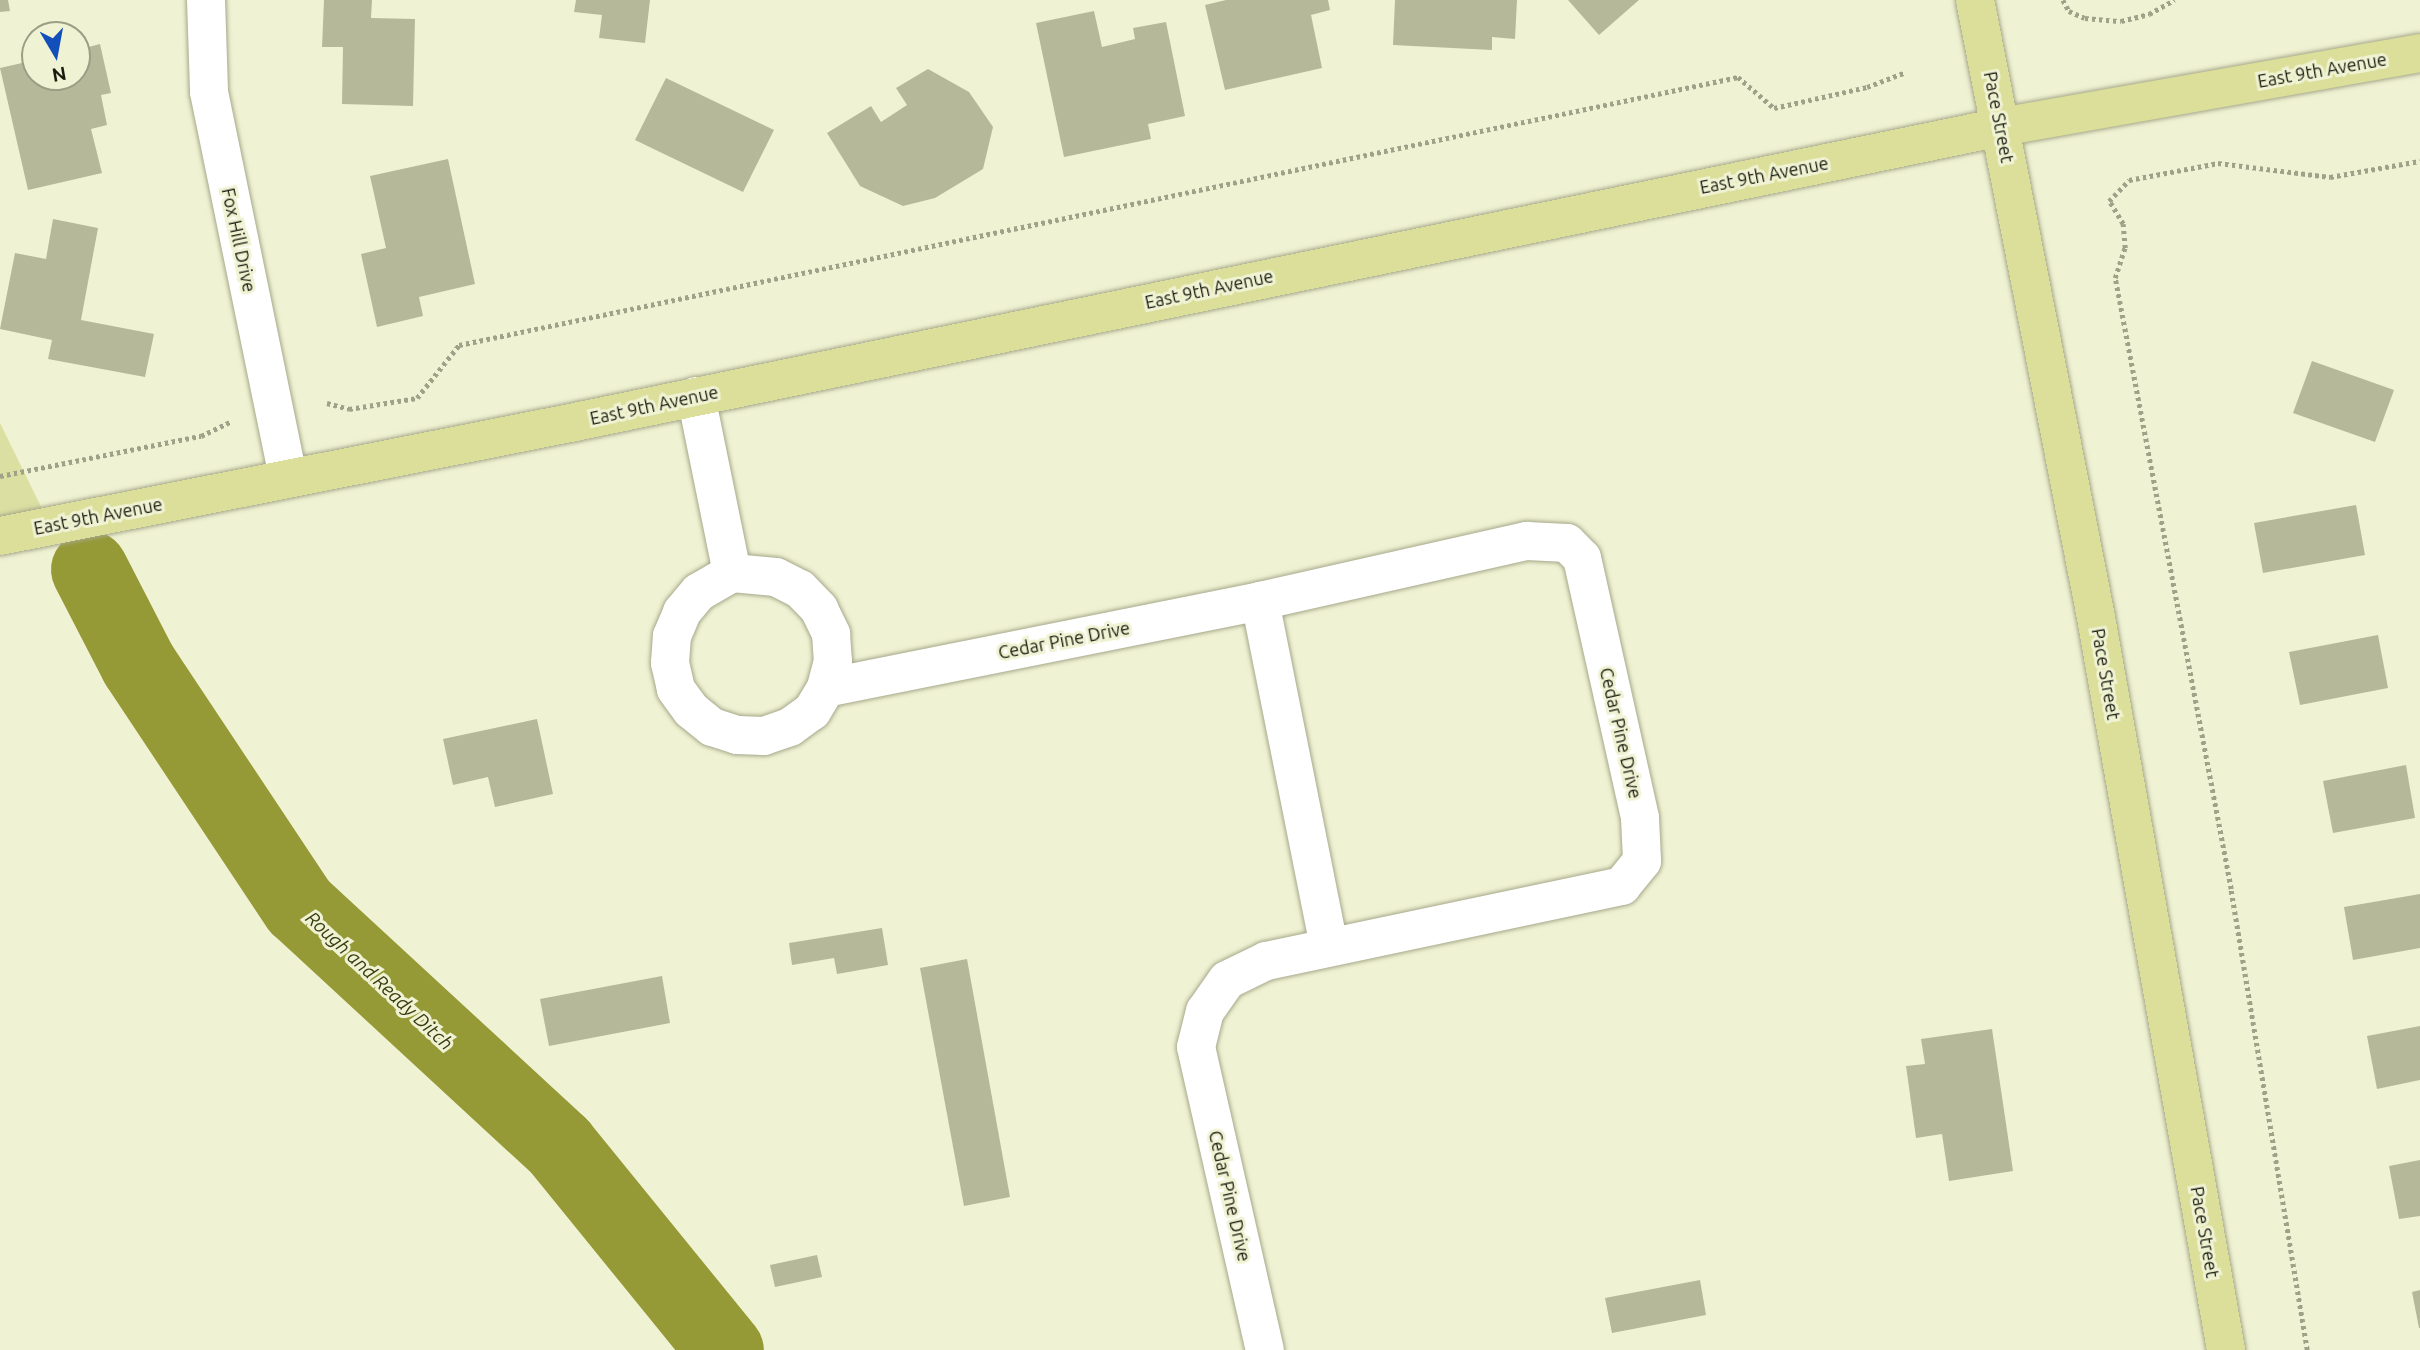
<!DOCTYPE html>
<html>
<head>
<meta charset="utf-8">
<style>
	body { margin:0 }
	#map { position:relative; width:2420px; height:1350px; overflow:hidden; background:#f0f3d3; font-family:Ubuntu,sans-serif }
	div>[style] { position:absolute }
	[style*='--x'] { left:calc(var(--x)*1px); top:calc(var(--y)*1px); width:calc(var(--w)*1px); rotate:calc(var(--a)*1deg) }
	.green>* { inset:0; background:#dbdfa1 }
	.river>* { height:77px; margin:-38.5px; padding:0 38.5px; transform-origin:38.5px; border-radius:38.5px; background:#959936 }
	.building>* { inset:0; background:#b6b89a }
	.path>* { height:4.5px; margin-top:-2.25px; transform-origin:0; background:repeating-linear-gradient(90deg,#9fa289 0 3.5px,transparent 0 7px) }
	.roads { filter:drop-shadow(0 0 2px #a6a88b) drop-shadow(0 0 2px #a6a88b) }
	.minor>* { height:38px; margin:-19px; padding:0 19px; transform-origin:19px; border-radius:19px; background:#fff }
	.major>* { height:38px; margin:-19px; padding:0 19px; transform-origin:19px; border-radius:19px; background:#dcdf9a }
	span { translate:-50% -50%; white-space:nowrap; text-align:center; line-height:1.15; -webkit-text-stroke:6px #f0f3d3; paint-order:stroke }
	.street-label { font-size:18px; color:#1b1c10 }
	.water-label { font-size:19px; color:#383a10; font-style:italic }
	.north { position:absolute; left:21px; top:21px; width:70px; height:70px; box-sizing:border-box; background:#f0f3d3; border:2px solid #9b9d85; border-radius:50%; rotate:170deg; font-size:19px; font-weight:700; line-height:28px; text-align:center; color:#1b1c10 }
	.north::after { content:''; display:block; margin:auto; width:24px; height:32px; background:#124fba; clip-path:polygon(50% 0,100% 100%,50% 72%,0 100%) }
</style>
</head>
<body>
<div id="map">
	<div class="green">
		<i style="clip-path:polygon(0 423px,50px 525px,0 536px)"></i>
	</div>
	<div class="river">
		<i style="--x:89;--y:569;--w:107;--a:62.7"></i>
		<i style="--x:138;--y:664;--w:291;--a:56.4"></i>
		<i style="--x:299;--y:906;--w:354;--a:42.7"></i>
		<i style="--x:559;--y:1146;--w:263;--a:50.9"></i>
	</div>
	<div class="building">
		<i style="clip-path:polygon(0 0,8px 0,10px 11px,0 12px)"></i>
		<i style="clip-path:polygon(324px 0,372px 0,371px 18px,415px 19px,413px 106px,342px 104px,343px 47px,322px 47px)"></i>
		<i style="clip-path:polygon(576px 0,650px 0,645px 43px,599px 38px,602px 15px,574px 12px)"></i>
		<i style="clip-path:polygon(1226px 0,1328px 0,1330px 10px,1311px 15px,1322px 68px,1225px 90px,1205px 5px)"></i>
		<i style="clip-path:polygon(1395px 0,1517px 0,1515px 39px,1492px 37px,1492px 50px,1393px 45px)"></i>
		<i style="clip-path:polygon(1568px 0,1639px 0,1599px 35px)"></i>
		<i style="clip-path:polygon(1094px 11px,1102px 47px,1135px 39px,1133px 28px,1166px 22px,1185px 116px,1148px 124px,1151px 139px,1064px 157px,1036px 23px)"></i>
		<i style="clip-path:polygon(100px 44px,111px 93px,101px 95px,107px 125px,91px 129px,102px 173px,28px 190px,0 68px,35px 60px,35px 77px,77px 77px,77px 50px)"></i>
		<i style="clip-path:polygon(928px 69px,969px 92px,993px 127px,983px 169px,935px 198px,903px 206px,860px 186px,827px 133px,871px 106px,881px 122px,907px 105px,896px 88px)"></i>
		<i style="clip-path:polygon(666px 78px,774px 130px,743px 192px,635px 140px)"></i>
		<i style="clip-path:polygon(448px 159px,475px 284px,419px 297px,423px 316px,377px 327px,361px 254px,386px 248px,370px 176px)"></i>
		<i style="clip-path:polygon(53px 219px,98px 228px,81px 320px,154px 334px,145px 377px,48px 359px,52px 340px,0 329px,15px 253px,46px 259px)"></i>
		<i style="clip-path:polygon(2312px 361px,2394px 390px,2375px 442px,2293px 413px)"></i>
		<i style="clip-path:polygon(2356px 505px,2365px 555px,2263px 573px,2254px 523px)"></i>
		<i style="clip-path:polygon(2378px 635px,2388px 688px,2300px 705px,2289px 652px)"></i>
		<i style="clip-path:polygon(537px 719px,553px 794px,495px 807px,488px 777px,453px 785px,443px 739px)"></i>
		<i style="clip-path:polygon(2406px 765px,2415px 818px,2333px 833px,2323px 781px)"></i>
		<i style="clip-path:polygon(2420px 894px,2420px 948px,2353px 960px,2344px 907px)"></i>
		<i style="clip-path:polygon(882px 928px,888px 965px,837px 974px,834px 958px,792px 965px,789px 943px)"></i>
		<i style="clip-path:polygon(967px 959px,1010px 1197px,964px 1206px,920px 968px)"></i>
		<i style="clip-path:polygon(662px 976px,670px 1023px,549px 1046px,540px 999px)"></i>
		<i style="clip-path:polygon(2420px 1026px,2420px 1080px,2377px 1089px,2367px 1036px)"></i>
		<i style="clip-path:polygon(1992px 1029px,2013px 1171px,1949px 1181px,1942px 1134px,1916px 1138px,1906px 1066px,1925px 1064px,1921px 1039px)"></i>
		<i style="clip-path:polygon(2420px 1160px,2420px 1216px,2399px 1219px,2389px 1166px)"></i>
		<i style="clip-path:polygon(817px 1255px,822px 1277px,775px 1287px,770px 1265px)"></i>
		<i style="clip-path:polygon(1700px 1280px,1706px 1315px,1612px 1333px,1605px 1298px)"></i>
		<i style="clip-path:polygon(2420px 1290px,2420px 1328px,2419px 1328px,2412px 1292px)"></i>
	</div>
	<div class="path">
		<i style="--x:2063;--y:0;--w:13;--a:61"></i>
		<i style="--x:2069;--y:11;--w:17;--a:24"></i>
		<i style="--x:2085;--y:18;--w:36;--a:5"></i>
		<i style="--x:2121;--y:21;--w:29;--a:-14"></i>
		<i style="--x:2149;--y:14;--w:29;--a:-29"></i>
		<i style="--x:327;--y:403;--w:23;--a:15"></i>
		<i style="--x:349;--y:409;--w:69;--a:-9.2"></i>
		<i style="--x:417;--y:398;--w:68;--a:-51.6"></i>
		<i style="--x:459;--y:345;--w:1307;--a:-11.83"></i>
		<i style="--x:1738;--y:77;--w:48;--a:40.7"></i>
		<i style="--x:1774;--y:108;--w:95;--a:-12.7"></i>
		<i style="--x:1867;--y:87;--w:40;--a:-21"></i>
		<i style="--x:0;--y:476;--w:205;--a:-11.3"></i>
		<i style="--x:201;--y:436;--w:32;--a:-26"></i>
		<i style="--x:2307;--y:1350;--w:467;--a:-99.4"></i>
		<i style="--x:2231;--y:889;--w:622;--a:-100.75"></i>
		<i style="--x:2115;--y:278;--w:32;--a:-72"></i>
		<i style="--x:2125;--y:248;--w:24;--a:-95"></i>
		<i style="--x:2123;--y:224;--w:27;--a:-121"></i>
		<i style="--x:2109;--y:201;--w:29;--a:-46"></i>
		<i style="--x:2129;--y:180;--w:91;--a:-10.8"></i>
		<i style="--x:2218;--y:163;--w:113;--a:7.1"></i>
		<i style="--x:2330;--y:177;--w:91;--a:-10.1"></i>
	</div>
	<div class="roads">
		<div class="minor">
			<i style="--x:206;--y:0;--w:92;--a:88.1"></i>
			<i style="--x:209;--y:92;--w:394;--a:78.4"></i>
			<i style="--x:696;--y:396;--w:181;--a:78.5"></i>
			<i style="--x:732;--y:573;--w:44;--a:5.2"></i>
			<i style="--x:776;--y:577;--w:27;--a:27"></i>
			<i style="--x:800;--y:589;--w:28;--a:46"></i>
			<i style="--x:819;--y:609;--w:28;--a:64"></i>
			<i style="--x:831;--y:634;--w:27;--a:86"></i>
			<i style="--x:833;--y:661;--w:28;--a:105"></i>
			<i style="--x:826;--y:688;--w:27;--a:121"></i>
			<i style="--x:812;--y:711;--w:27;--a:144"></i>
			<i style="--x:790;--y:727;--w:28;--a:161"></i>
			<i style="--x:764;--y:736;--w:27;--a:-178"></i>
			<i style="--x:737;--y:735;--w:26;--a:-162"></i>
			<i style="--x:712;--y:727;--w:27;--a:-141"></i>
			<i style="--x:691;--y:710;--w:26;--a:-126"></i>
			<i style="--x:676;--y:689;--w:27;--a:-103"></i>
			<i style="--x:670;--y:663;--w:27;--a:-86"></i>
			<i style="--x:672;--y:636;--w:26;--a:-67"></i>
			<i style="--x:682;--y:612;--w:26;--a:-50"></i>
			<i style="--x:699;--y:592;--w:38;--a:-30"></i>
			<i style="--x:1260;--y:601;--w:352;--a:78.7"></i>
			<i style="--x:826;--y:688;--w:443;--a:-11.3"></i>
			<i style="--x:1260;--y:601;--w:274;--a:-12.7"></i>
			<i style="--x:1527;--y:541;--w:40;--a:2.9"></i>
			<i style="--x:1567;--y:543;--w:21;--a:45"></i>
			<i style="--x:1582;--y:558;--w:266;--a:77.4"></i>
			<i style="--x:1640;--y:818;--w:43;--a:87.3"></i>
			<i style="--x:1642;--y:861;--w:32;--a:129"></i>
			<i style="--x:1622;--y:886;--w:364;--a:168.1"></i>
			<i style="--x:1266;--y:961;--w:43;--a:154"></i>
			<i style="--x:1227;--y:980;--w:38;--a:125"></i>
			<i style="--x:1205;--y:1011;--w:37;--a:104"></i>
			<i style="--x:1196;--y:1047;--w:311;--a:77.2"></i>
		</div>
		<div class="major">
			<i style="--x:1975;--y:0;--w:624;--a:78.91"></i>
			<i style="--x:2095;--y:612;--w:750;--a:79.93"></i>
			<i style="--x:0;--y:536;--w:586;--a:-11.21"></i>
			<i style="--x:575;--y:422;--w:1456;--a:-11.69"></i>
			<i style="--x:2001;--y:127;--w:425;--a:-10"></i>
		</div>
	</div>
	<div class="street-label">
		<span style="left:2322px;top:70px;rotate:-10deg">East 9th Avenue</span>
		<span style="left:1999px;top:117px;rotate:79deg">Pace Street</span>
		<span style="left:1764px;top:175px;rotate:-11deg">East 9th Avenue</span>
		<span style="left:239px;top:240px;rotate:78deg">Fox Hill Drive</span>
		<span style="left:1209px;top:289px;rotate:-12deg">East 9th Avenue</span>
		<span style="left:654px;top:405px;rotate:-12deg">East 9th Avenue</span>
		<span style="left:98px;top:516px;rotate:-11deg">East 9th Avenue</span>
		<span style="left:1064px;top:640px;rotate:-11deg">Cedar Pine Drive</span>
		<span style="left:2106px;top:674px;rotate:80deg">Pace Street</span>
		<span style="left:1621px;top:733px;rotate:77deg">Cedar Pine Drive</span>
		<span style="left:1230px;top:1196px;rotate:77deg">Cedar Pine Drive</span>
		<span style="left:2205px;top:1232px;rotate:80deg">Pace Street</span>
	</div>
	<div class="water-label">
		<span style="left:379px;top:981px;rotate:43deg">Rough and Ready Ditch</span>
	</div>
	<div class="north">N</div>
</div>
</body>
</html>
